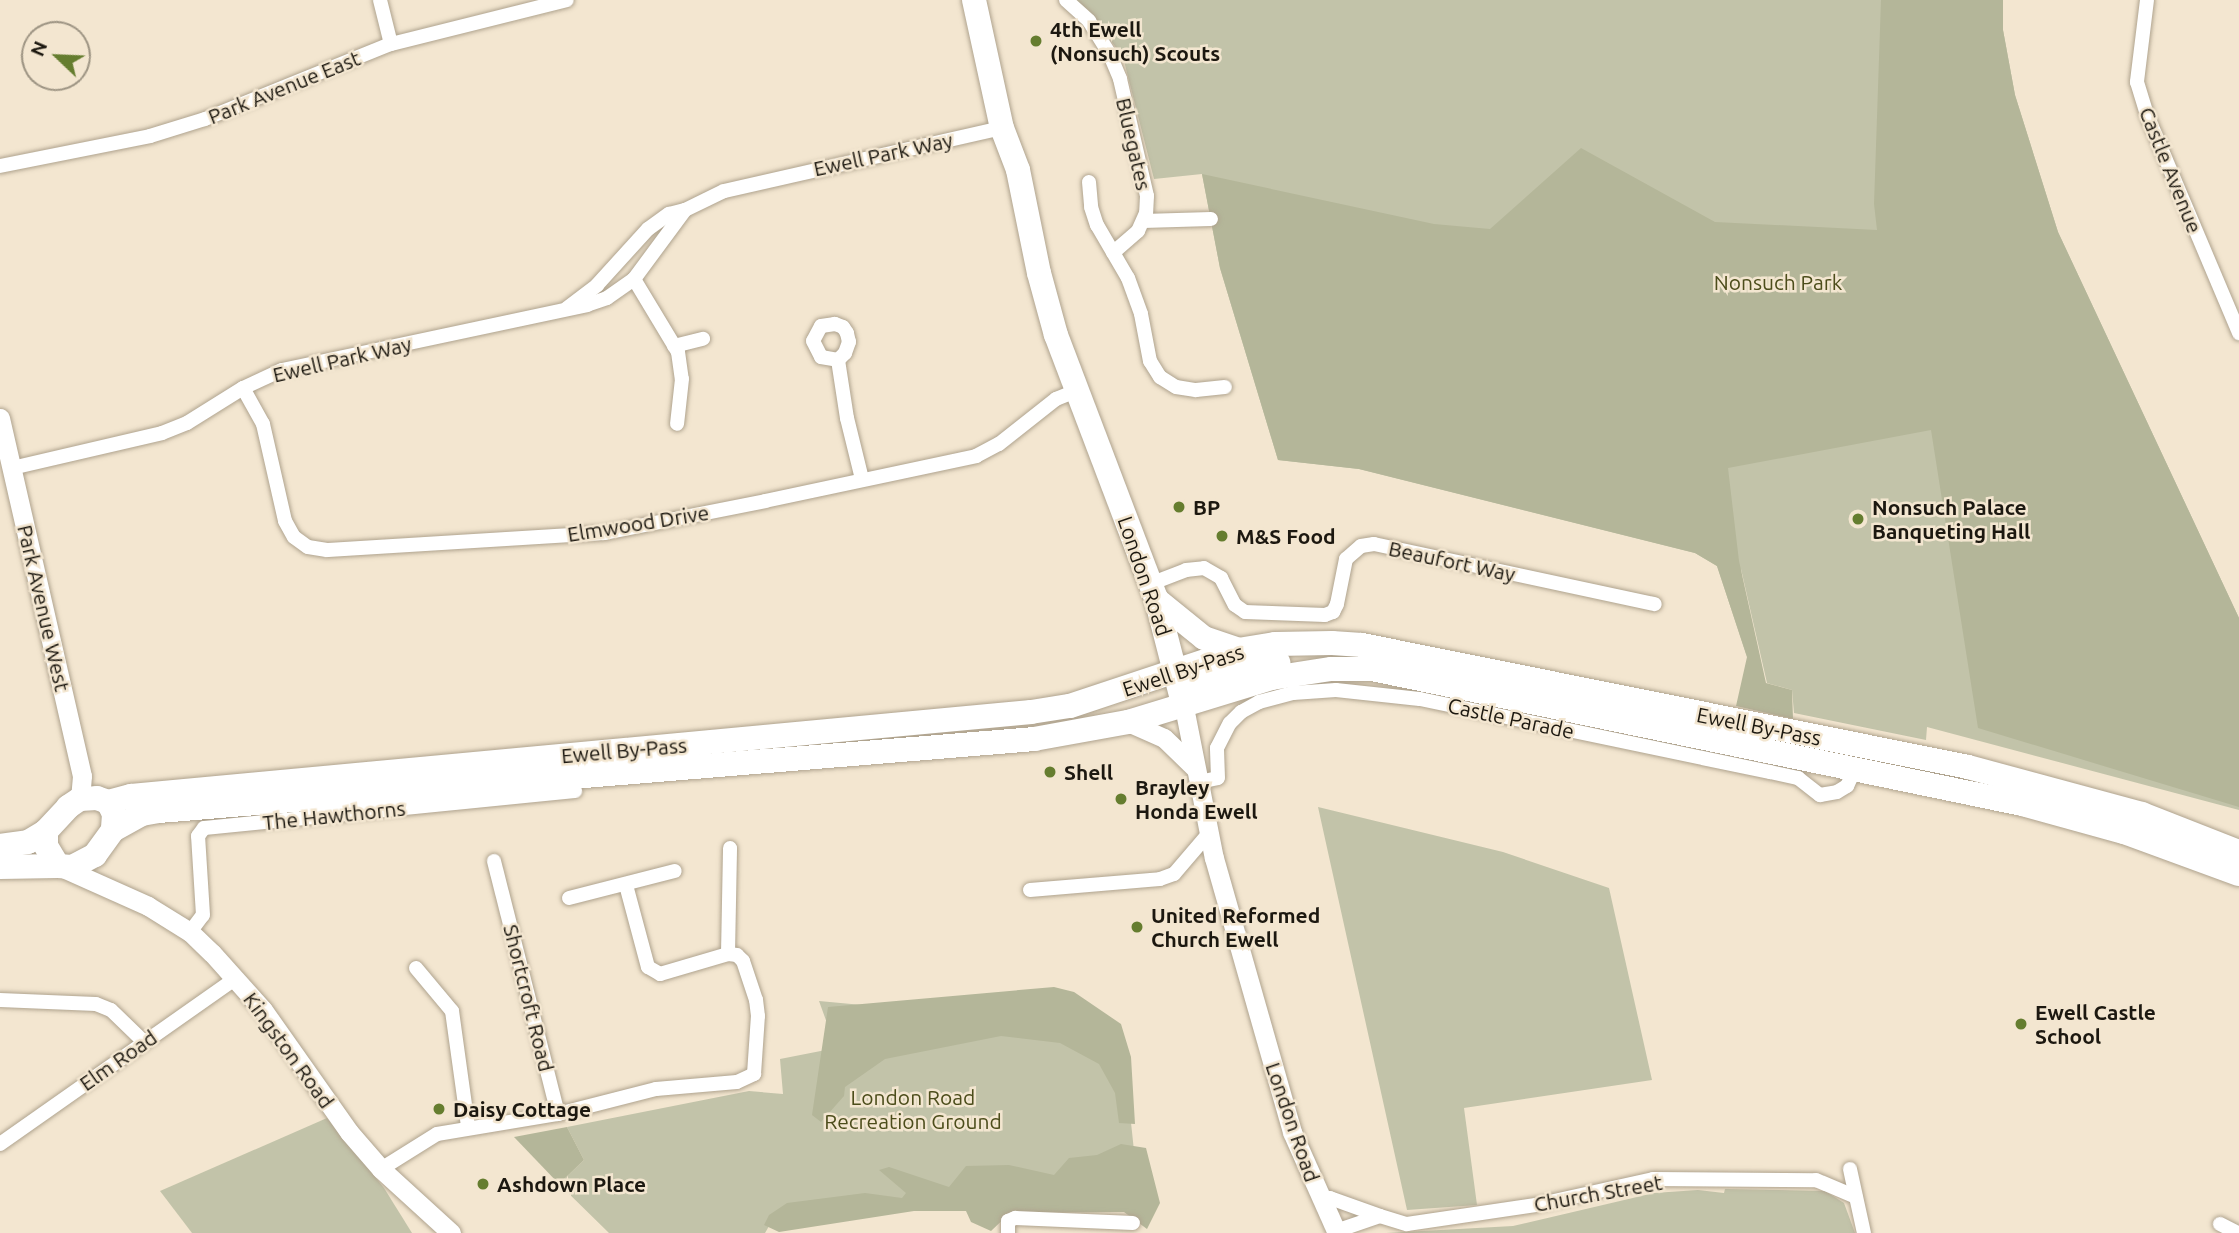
<!DOCTYPE html>
<html>
<head>
<meta charset="utf-8">
<style>
	body { margin:0 }
	#map { position:relative; width:2239px; height:1233px; overflow:hidden; background:#f3e6d0; font-family:Ubuntu,sans-serif }
	div>[style] { position:absolute }
	[style*='--x'] { left:calc(var(--x)*1px); top:calc(var(--y)*1px); width:calc(var(--w)*1px); rotate:calc(var(--a)*1deg) }
	.green>* { inset:0; background:#c2c3a9 }
	.forest>* { inset:0; background:#b4b699 }
	.roads { filter:drop-shadow(0 0 2px #afa38e) drop-shadow(0 0 2px #afa38e) }
	.street>* { height:14px; margin:-7px; padding:0 7px; transform-origin:7px; border-radius:7px; background:#fff }
	.secondary>* { height:19px; margin:-9.5px; padding:0 9.5px; transform-origin:9.5px; border-radius:9.5px; background:#fff }
	.highway>* { height:24px; margin:-12px; padding:0 12px; transform-origin:12px; border-radius:12px; background:#fff }
	.dots>* { width:19px; height:19px; translate:-50% -50%; box-sizing:border-box; border:4px solid #f3e6d0; border-radius:50% }
	span { translate:-50% -50%; white-space:nowrap; text-align:center; line-height:1.15; -webkit-text-stroke:5px #f3e6d0; paint-order:stroke }
	.poi-label { font-size:21px; color:#1c1810; font-weight:700 }
	.left { translate:0 -50%; text-align:left }
	.street-label { font-size:21px; color:#1c1810 }
	.park-label { font-size:21px; color:#4c4d1b }
	.north { position:absolute; left:21px; top:21px; width:70px; height:70px; box-sizing:border-box; background:#f3e6d0; border:2px solid #9d9483; border-radius:50%; rotate:293deg; font-size:19px; font-weight:700; line-height:28px; text-align:center; color:#1c1810 }
	.north::after { content:''; display:block; margin:auto; width:24px; height:32px; background:#657d2f; clip-path:polygon(50% 0,100% 100%,50% 72%,0 100%) }
</style>
</head>
<body>
<div id="map">
	<div class="green">
		<i style="clip-path:polygon(1071px 0,2003px 0,2003px 30px,2015px 95px,2058px 232px,2239px 618px,2239px 810px,1927px 727px,1926px 740px,1794px 713px,1792px 690px,1767px 683px,1741px 569px,1747px 657px,1717px 566px,1695px 553px,1359px 469px,1278px 460px,1220px 268px,1202px 174px,1154px 179px,1123px 57px,1088px 10px)"></i>
		<i style="clip-path:polygon(1318px 807px,1503px 852px,1609px 888px,1652px 1080px,1464px 1108px,1477px 1205px,1407px 1210px)"></i>
		<i style="clip-path:polygon(819px 1001px,1045px 1022px,1123px 1047px,1139px 1198px,915px 1208px,772px 1221px,765px 1233px,609px 1233px,559px 1184px,584px 1160px,567px 1127px,749px 1091px,783px 1094px,780px 1059px,836px 1048px)"></i>
		<i style="clip-path:polygon(327px 1118px,384px 1188px,412px 1233px,192px 1233px,160px 1191px)"></i>
		<i style="clip-path:polygon(1725px 1189px,1825px 1191px,1844px 1203px,1855px 1233px,1386px 1233px,1513px 1226px,1654px 1193px,1698px 1190px,1724px 1193px)"></i>
	</div>
	<div class="forest">
		<i style="clip-path:polygon(1881px 0,2003px 0,2003px 30px,2015px 95px,2058px 232px,2239px 618px,2239px 807px,1978px 728px,1931px 430px,1728px 468px,1739px 561px,1766px 683px,1792px 690px,1793px 719px,1736px 706px,1747px 657px,1717px 566px,1695px 553px,1359px 469px,1278px 460px,1220px 268px,1202px 174px,1434px 224px,1490px 229px,1581px 148px,1715px 222px,1877px 230px,1874px 204px)"></i>
		<i style="clip-path:polygon(1054px 987px,1074px 992px,1121px 1024px,1131px 1057px,1135px 1124px,1119px 1123px,1115px 1093px,1099px 1064px,1060px 1043px,1001px 1036px,885px 1059px,845px 1087px,844px 1096px,821px 1122px,812px 1115px,828px 1007px)"></i>
		<i style="clip-path:polygon(567px 1127px,584px 1160px,559px 1184px,514px 1137px)"></i>
		<i style="clip-path:polygon(1121px 1144px,1146px 1148px,1160px 1203px,1147px 1229px,1124px 1212px,1010px 1213px,991px 1231px,971px 1222px,966px 1211px,914px 1211px,779px 1232px,764px 1225px,769px 1215px,787px 1203px,865px 1193px,902px 1198px,906px 1193px,879px 1170px,889px 1167px,949px 1187px,966px 1166px,1009px 1165px,1054px 1175px,1069px 1158px,1097px 1155px)"></i>
	</div>
	<div class="roads">
		<div class="street">
			<i style="--x:380;--y:0;--w:45;--a:76"></i>
			<i style="--x:1066;--y:0;--w:31;--a:42"></i>
			<i style="--x:1089;--y:21;--w:40;--a:58"></i>
			<i style="--x:1110;--y:55;--w:26;--a:67"></i>
			<i style="--x:1120;--y:79;--w:120;--a:77"></i>
			<i style="--x:1147;--y:196;--w:17;--a:93"></i>
			<i style="--x:1146;--y:213;--w:20;--a:114"></i>
			<i style="--x:1138;--y:231;--w:33;--a:139"></i>
			<i style="--x:2147;--y:0;--w:83;--a:97"></i>
			<i style="--x:2137;--y:82;--w:34;--a:73"></i>
			<i style="--x:2147;--y:115;--w:237;--a:67.1"></i>
			<i style="--x:0;--y:166;--w:153;--a:-11.3"></i>
			<i style="--x:150;--y:136;--w:58;--a:-17.2"></i>
			<i style="--x:205;--y:119;--w:201;--a:-22"></i>
			<i style="--x:391;--y:44;--w:181;--a:-14"></i>
			<i style="--x:1089;--y:182;--w:25;--a:85"></i>
			<i style="--x:1091;--y:207;--w:19;--a:72"></i>
			<i style="--x:1097;--y:225;--w:61;--a:59.7"></i>
			<i style="--x:1128;--y:278;--w:38;--a:70"></i>
			<i style="--x:1141;--y:314;--w:48;--a:79.2"></i>
			<i style="--x:1150;--y:361;--w:19;--a:58"></i>
			<i style="--x:1160;--y:377;--w:19;--a:32"></i>
			<i style="--x:1176;--y:387;--w:20;--a:9"></i>
			<i style="--x:1196;--y:390;--w:29;--a:-6"></i>
			<i style="--x:1143;--y:221;--w:68;--a:-1.7"></i>
			<i style="--x:634;--y:279;--w:85;--a:58.9"></i>
			<i style="--x:678;--y:352;--w:27;--a:82"></i>
			<i style="--x:682;--y:379;--w:45;--a:96.3"></i>
			<i style="--x:567;--y:308;--w:38;--a:-37"></i>
			<i style="--x:597;--y:285;--w:76;--a:-47.7"></i>
			<i style="--x:648;--y:229;--w:26;--a:-36"></i>
			<i style="--x:669;--y:214;--w:16;--a:-14"></i>
			<i style="--x:674;--y:346;--w:30;--a:-14"></i>
			<i style="--x:838;--y:360;--w:10;--a:-45"></i>
			<i style="--x:845;--y:353;--w:12;--a:-70"></i>
			<i style="--x:849;--y:342;--w:9;--a:-103"></i>
			<i style="--x:847;--y:333;--w:7;--a:-124"></i>
			<i style="--x:843;--y:327;--w:9;--a:-159"></i>
			<i style="--x:835;--y:324;--w:14;--a:172"></i>
			<i style="--x:821;--y:326;--w:17;--a:118"></i>
			<i style="--x:813;--y:341;--w:18;--a:63"></i>
			<i style="--x:821;--y:357;--w:17;--a:10"></i>
			<i style="--x:838;--y:360;--w:59;--a:81.2"></i>
			<i style="--x:847;--y:418;--w:63;--a:76.2"></i>
			<i style="--x:243;--y:388;--w:41;--a:60.9"></i>
			<i style="--x:263;--y:424;--w:99;--a:77.2"></i>
			<i style="--x:285;--y:521;--w:18;--a:61"></i>
			<i style="--x:294;--y:537;--w:17;--a:36"></i>
			<i style="--x:308;--y:547;--w:19;--a:9"></i>
			<i style="--x:327;--y:550;--w:278;--a:-3.5"></i>
			<i style="--x:604;--y:533;--w:164;--a:-11.2"></i>
			<i style="--x:765;--y:501;--w:216;--a:-12"></i>
			<i style="--x:976;--y:456;--w:26;--a:-28"></i>
			<i style="--x:999;--y:444;--w:73;--a:-38.3"></i>
			<i style="--x:1056;--y:399;--w:22;--a:-22"></i>
			<i style="--x:12;--y:468;--w:154;--a:-13.1"></i>
			<i style="--x:162;--y:433;--w:27;--a:-22"></i>
			<i style="--x:187;--y:423;--w:66;--a:-32"></i>
			<i style="--x:243;--y:388;--w:43;--a:-24.8"></i>
			<i style="--x:282;--y:370;--w:312;--a:-12"></i>
			<i style="--x:587;--y:305;--w:21;--a:-19"></i>
			<i style="--x:607;--y:298;--w:33;--a:-35"></i>
			<i style="--x:634;--y:279;--w:86;--a:-53.5"></i>
			<i style="--x:685;--y:210;--w:43;--a:-26"></i>
			<i style="--x:724;--y:191;--w:285;--a:-12.8"></i>
			<i style="--x:1150;--y:584;--w:39;--a:-21"></i>
			<i style="--x:1186;--y:570;--w:18;--a:-6"></i>
			<i style="--x:1204;--y:568;--w:20;--a:30"></i>
			<i style="--x:1221;--y:578;--w:30;--a:63"></i>
			<i style="--x:1235;--y:605;--w:12;--a:35"></i>
			<i style="--x:1245;--y:612;--w:80;--a:2.1"></i>
			<i style="--x:1325;--y:615;--w:9;--a:-21"></i>
			<i style="--x:1333;--y:612;--w:9;--a:-63"></i>
			<i style="--x:1337;--y:604;--w:46;--a:-78.7"></i>
			<i style="--x:1346;--y:559;--w:20;--a:-41"></i>
			<i style="--x:1361;--y:546;--w:13;--a:-9"></i>
			<i style="--x:1374;--y:544;--w:287;--a:12.1"></i>
			<i style="--x:1199;--y:782;--w:19;--a:-12"></i>
			<i style="--x:1218;--y:778;--w:30;--a:-92"></i>
			<i style="--x:1217;--y:748;--w:28;--a:-63"></i>
			<i style="--x:1230;--y:723;--w:16;--a:-45"></i>
			<i style="--x:1241;--y:712;--w:21;--a:-29"></i>
			<i style="--x:1259;--y:702;--w:35;--a:-15"></i>
			<i style="--x:1293;--y:693;--w:43;--a:-4"></i>
			<i style="--x:1336;--y:690;--w:84;--a:6.1"></i>
			<i style="--x:1420;--y:699;--w:358;--a:11.8"></i>
			<i style="--x:1770;--y:772;--w:29;--a:12"></i>
			<i style="--x:1798;--y:778;--w:28;--a:38"></i>
			<i style="--x:1820;--y:795;--w:17;--a:-10"></i>
			<i style="--x:1837;--y:792;--w:12;--a:-31"></i>
			<i style="--x:1847;--y:786;--w:19;--a:-65"></i>
			<i style="--x:626;--y:885;--w:85;--a:75"></i>
			<i style="--x:648;--y:967;--w:14;--a:30"></i>
			<i style="--x:660;--y:974;--w:71;--a:-16.4"></i>
			<i style="--x:1030;--y:890;--w:130;--a:-4.8"></i>
			<i style="--x:1160;--y:879;--w:15;--a:-20"></i>
			<i style="--x:1174;--y:874;--w:54;--a:-49.5"></i>
			<i style="--x:569;--y:898;--w:109;--a:-14.3"></i>
			<i style="--x:190;--y:932;--w:21;--a:-53"></i>
			<i style="--x:203;--y:915;--w:79;--a:-93.6"></i>
			<i style="--x:198;--y:836;--w:10;--a:-53"></i>
			<i style="--x:204;--y:828;--w:373;--a:-5.7"></i>
			<i style="--x:416;--y:968;--w:56;--a:50.1"></i>
			<i style="--x:452;--y:1011;--w:117;--a:82.1"></i>
			<i style="--x:0;--y:1000;--w:96;--a:2.4"></i>
			<i style="--x:96;--y:1004;--w:16;--a:22"></i>
			<i style="--x:111;--y:1010;--w:45;--a:44.1"></i>
			<i style="--x:558;--y:1114;--w:101;--a:-14.3"></i>
			<i style="--x:656;--y:1089;--w:81;--a:-4.9"></i>
			<i style="--x:737;--y:1082;--w:19;--a:-25"></i>
			<i style="--x:754;--y:1074;--w:58;--a:-86.1"></i>
			<i style="--x:758;--y:1016;--w:16;--a:-97"></i>
			<i style="--x:756;--y:1000;--w:41;--a:-108.4"></i>
			<i style="--x:743;--y:961;--w:8;--a:-135"></i>
			<i style="--x:737;--y:955;--w:9;--a:-174"></i>
			<i style="--x:728;--y:954;--w:106;--a:-88.9"></i>
			<i style="--x:0;--y:1144;--w:289;--a:-35.1"></i>
			<i style="--x:381;--y:1169;--w:66;--a:-32"></i>
			<i style="--x:437;--y:1134;--w:123;--a:-9.4"></i>
			<i style="--x:558;--y:1114;--w:261;--a:-104.2"></i>
			<i style="--x:1850;--y:1169;--w:66;--a:77.7"></i>
			<i style="--x:1321;--y:1199;--w:9;--a:-6"></i>
			<i style="--x:1330;--y:1198;--w:53;--a:19.8"></i>
			<i style="--x:2220;--y:1224;--w:20;--a:27"></i>
			<i style="--x:1336;--y:1231;--w:46;--a:-18.8"></i>
			<i style="--x:1380;--y:1216;--w:28;--a:17"></i>
			<i style="--x:1407;--y:1224;--w:130;--a:-8.4"></i>
			<i style="--x:1536;--y:1205;--w:120;--a:-12.5"></i>
			<i style="--x:1653;--y:1179;--w:163;--a:0.4"></i>
			<i style="--x:1816;--y:1180;--w:43;--a:23"></i>
			<i style="--x:1008;--y:1233;--w:12;--a:-90"></i>
			<i style="--x:1008;--y:1221;--w:8;--a:-23"></i>
			<i style="--x:1015;--y:1218;--w:118;--a:2.4"></i>
		</div>
		<div class="secondary">
			<i style="--x:0;--y:418;--w:367;--a:77.1"></i>
			<i style="--x:82;--y:776;--w:23;--a:95"></i>
			<i style="--x:1184;--y:707;--w:154;--a:78.8"></i>
			<i style="--x:1214;--y:858;--w:285;--a:74.1"></i>
			<i style="--x:1292;--y:1132;--w:111;--a:66"></i>
			<i style="--x:1128;--y:722;--w:39;--a:24"></i>
			<i style="--x:1164;--y:738;--w:43;--a:44.1"></i>
			<i style="--x:61;--y:867;--w:95;--a:24.1"></i>
			<i style="--x:148;--y:906;--w:49;--a:31.8"></i>
			<i style="--x:190;--y:932;--w:30;--a:44"></i>
			<i style="--x:212;--y:953;--w:76;--a:48.2"></i>
			<i style="--x:263;--y:1010;--w:149;--a:54.8"></i>
			<i style="--x:349;--y:1132;--w:49;--a:49.1"></i>
			<i style="--x:381;--y:1169;--w:95;--a:42.4"></i>
		</div>
		<div class="highway">
			<i style="--x:974;--y:0;--w:131;--a:77.7"></i>
			<i style="--x:1002;--y:128;--w:45;--a:69.1"></i>
			<i style="--x:1018;--y:170;--w:105;--a:78.5"></i>
			<i style="--x:1039;--y:273;--w:64;--a:74.7"></i>
			<i style="--x:1056;--y:335;--w:281;--a:69.2"></i>
			<i style="--x:1156;--y:598;--w:113;--a:75.6"></i>
			<i style="--x:1157;--y:600;--w:60;--a:39"></i>
			<i style="--x:1204;--y:638;--w:36;--a:19"></i>
			<i style="--x:1176;--y:669;--w:22;--a:43"></i>
			<i style="--x:1192;--y:684;--w:53;--a:-16.4"></i>
			<i style="--x:1243;--y:669;--w:36;--a:-10"></i>
			<i style="--x:97;--y:798;--w:12;--a:20"></i>
			<i style="--x:108;--y:802;--w:13;--a:63"></i>
			<i style="--x:114;--y:814;--w:16;--a:94"></i>
			<i style="--x:113;--y:830;--w:31;--a:126"></i>
			<i style="--x:95;--y:855;--w:26;--a:152"></i>
			<i style="--x:72;--y:867;--w:14;--a:-176"></i>
			<i style="--x:58;--y:866;--w:23;--a:-121"></i>
			<i style="--x:46;--y:846;--w:15;--a:-90"></i>
			<i style="--x:46;--y:831;--w:33;--a:-47"></i>
			<i style="--x:68;--y:807;--w:14;--a:-34"></i>
			<i style="--x:80;--y:799;--w:17;--a:-3"></i>
			<i style="--x:108;--y:802;--w:24;--a:-15"></i>
			<i style="--x:131;--y:796;--w:904;--a:-5.33"></i>
			<i style="--x:1031;--y:712;--w:39;--a:-9"></i>
			<i style="--x:1070;--y:706;--w:177;--a:-18.4"></i>
			<i style="--x:1238;--y:650;--w:37;--a:-9"></i>
			<i style="--x:1275;--y:644;--w:57;--a:-1"></i>
			<i style="--x:1332;--y:643;--w:30;--a:4"></i>
			<i style="--x:1362;--y:645;--w:618;--a:11.38"></i>
			<i style="--x:1968;--y:767;--w:180;--a:15.1"></i>
			<i style="--x:2142;--y:814;--w:104;--a:21.4"></i>
			<i style="--x:113;--y:830;--w:33;--a:-29"></i>
			<i style="--x:142;--y:814;--w:17;--a:-10"></i>
			<i style="--x:159;--y:811;--w:878;--a:-4.7"></i>
			<i style="--x:1034;--y:739;--w:96;--a:-10.3"></i>
			<i style="--x:1128;--y:722;--w:151;--a:-17"></i>
			<i style="--x:1272;--y:678;--w:60;--a:-8.7"></i>
			<i style="--x:1331;--y:669;--w:41;--a:0"></i>
			<i style="--x:1372;--y:669;--w:664;--a:11.73"></i>
			<i style="--x:2022;--y:804;--w:106;--a:15.4"></i>
			<i style="--x:2124;--y:832;--w:122;--a:20.1"></i>
			<i style="--x:0;--y:846;--w:28;--a:-8"></i>
			<i style="--x:28;--y:842;--w:21;--a:-31"></i>
			<i style="--x:0;--y:867;--w:58;--a:-1"></i>
		</div>
	</div>
	<div class="dots">
		<i style="left:1036px;top:41px;background:#657d2f"></i>
		<i style="left:1179px;top:507px;background:#657d2f"></i>
		<i style="left:1858px;top:519px;background:#657d2f"></i>
		<i style="left:1222px;top:536px;background:#657d2f"></i>
		<i style="left:1050px;top:772px;background:#657d2f"></i>
		<i style="left:1121px;top:799px;background:#657d2f"></i>
		<i style="left:1137px;top:927px;background:#657d2f"></i>
		<i style="left:2021px;top:1024px;background:#657d2f"></i>
		<i style="left:439px;top:1109px;background:#657d2f"></i>
		<i style="left:483px;top:1184px;background:#657d2f"></i>
	</div>
	<div class="poi-label">
		<span class="left" style="left:1050px;top:41px">4th Ewell<br>(Nonsuch) Scouts</span>
		<span class="left" style="left:1193px;top:507px">BP</span>
		<span class="left" style="left:1872px;top:519px">Nonsuch Palace<br>Banqueting Hall</span>
		<span class="left" style="left:1236px;top:536px">M&amp;S Food</span>
		<span class="left" style="left:1064px;top:772px">Shell</span>
		<span class="left" style="left:1135px;top:799px">Brayley<br>Honda Ewell</span>
		<span class="left" style="left:1151px;top:927px">United Reformed<br>Church Ewell</span>
		<span class="left" style="left:2035px;top:1024px">Ewell Castle<br>School</span>
		<span class="left" style="left:453px;top:1109px">Daisy Cottage</span>
		<span class="left" style="left:497px;top:1184px">Ashdown Place</span>
	</div>
	<div class="street-label">
		<span style="left:284px;top:87px;rotate:-22deg">Park Avenue East</span>
		<span style="left:1134px;top:144px;rotate:77deg">Bluegates</span>
		<span style="left:883px;top:154px;rotate:-12deg">Ewell Park Way</span>
		<span style="left:2171px;top:170px;rotate:68deg">Castle Avenue</span>
		<span style="left:342px;top:359px;rotate:-13deg">Ewell Park Way</span>
		<span style="left:638px;top:523px;rotate:-9deg">Elmwood Drive</span>
		<span style="left:1452px;top:561px;rotate:12deg">Beaufort Way</span>
		<span style="left:1145px;top:576px;rotate:71deg">London Road</span>
		<span style="left:44px;top:608px;rotate:77deg">Park Avenue West</span>
		<span style="left:1183px;top:670px;rotate:-18deg">Ewell By-Pass</span>
		<span style="left:1511px;top:718px;rotate:12deg">Castle Parade</span>
		<span style="left:1759px;top:726px;rotate:11deg">Ewell By-Pass</span>
		<span style="left:624px;top:750px;rotate:-5deg">Ewell By-Pass</span>
		<span style="left:334px;top:815px;rotate:-6deg">The Hawthorns</span>
		<span style="left:529px;top:998px;rotate:76deg">Shortcroft Road</span>
		<span style="left:289px;top:1050px;rotate:54deg">Kingston Road</span>
		<span style="left:118px;top:1060px;rotate:-35deg">Elm Road</span>
		<span style="left:1293px;top:1122px;rotate:71deg">London Road</span>
		<span style="left:1598px;top:1193px;rotate:-10deg">Church Street</span>
	</div>
	<div class="park-label">
		<span style="left:1778px;top:282px">Nonsuch Park</span>
		<span style="left:913px;top:1109px">London Road<br>Recreation Ground</span>
	</div>
	<div class="north">N</div>
</div>
</body>
</html>
